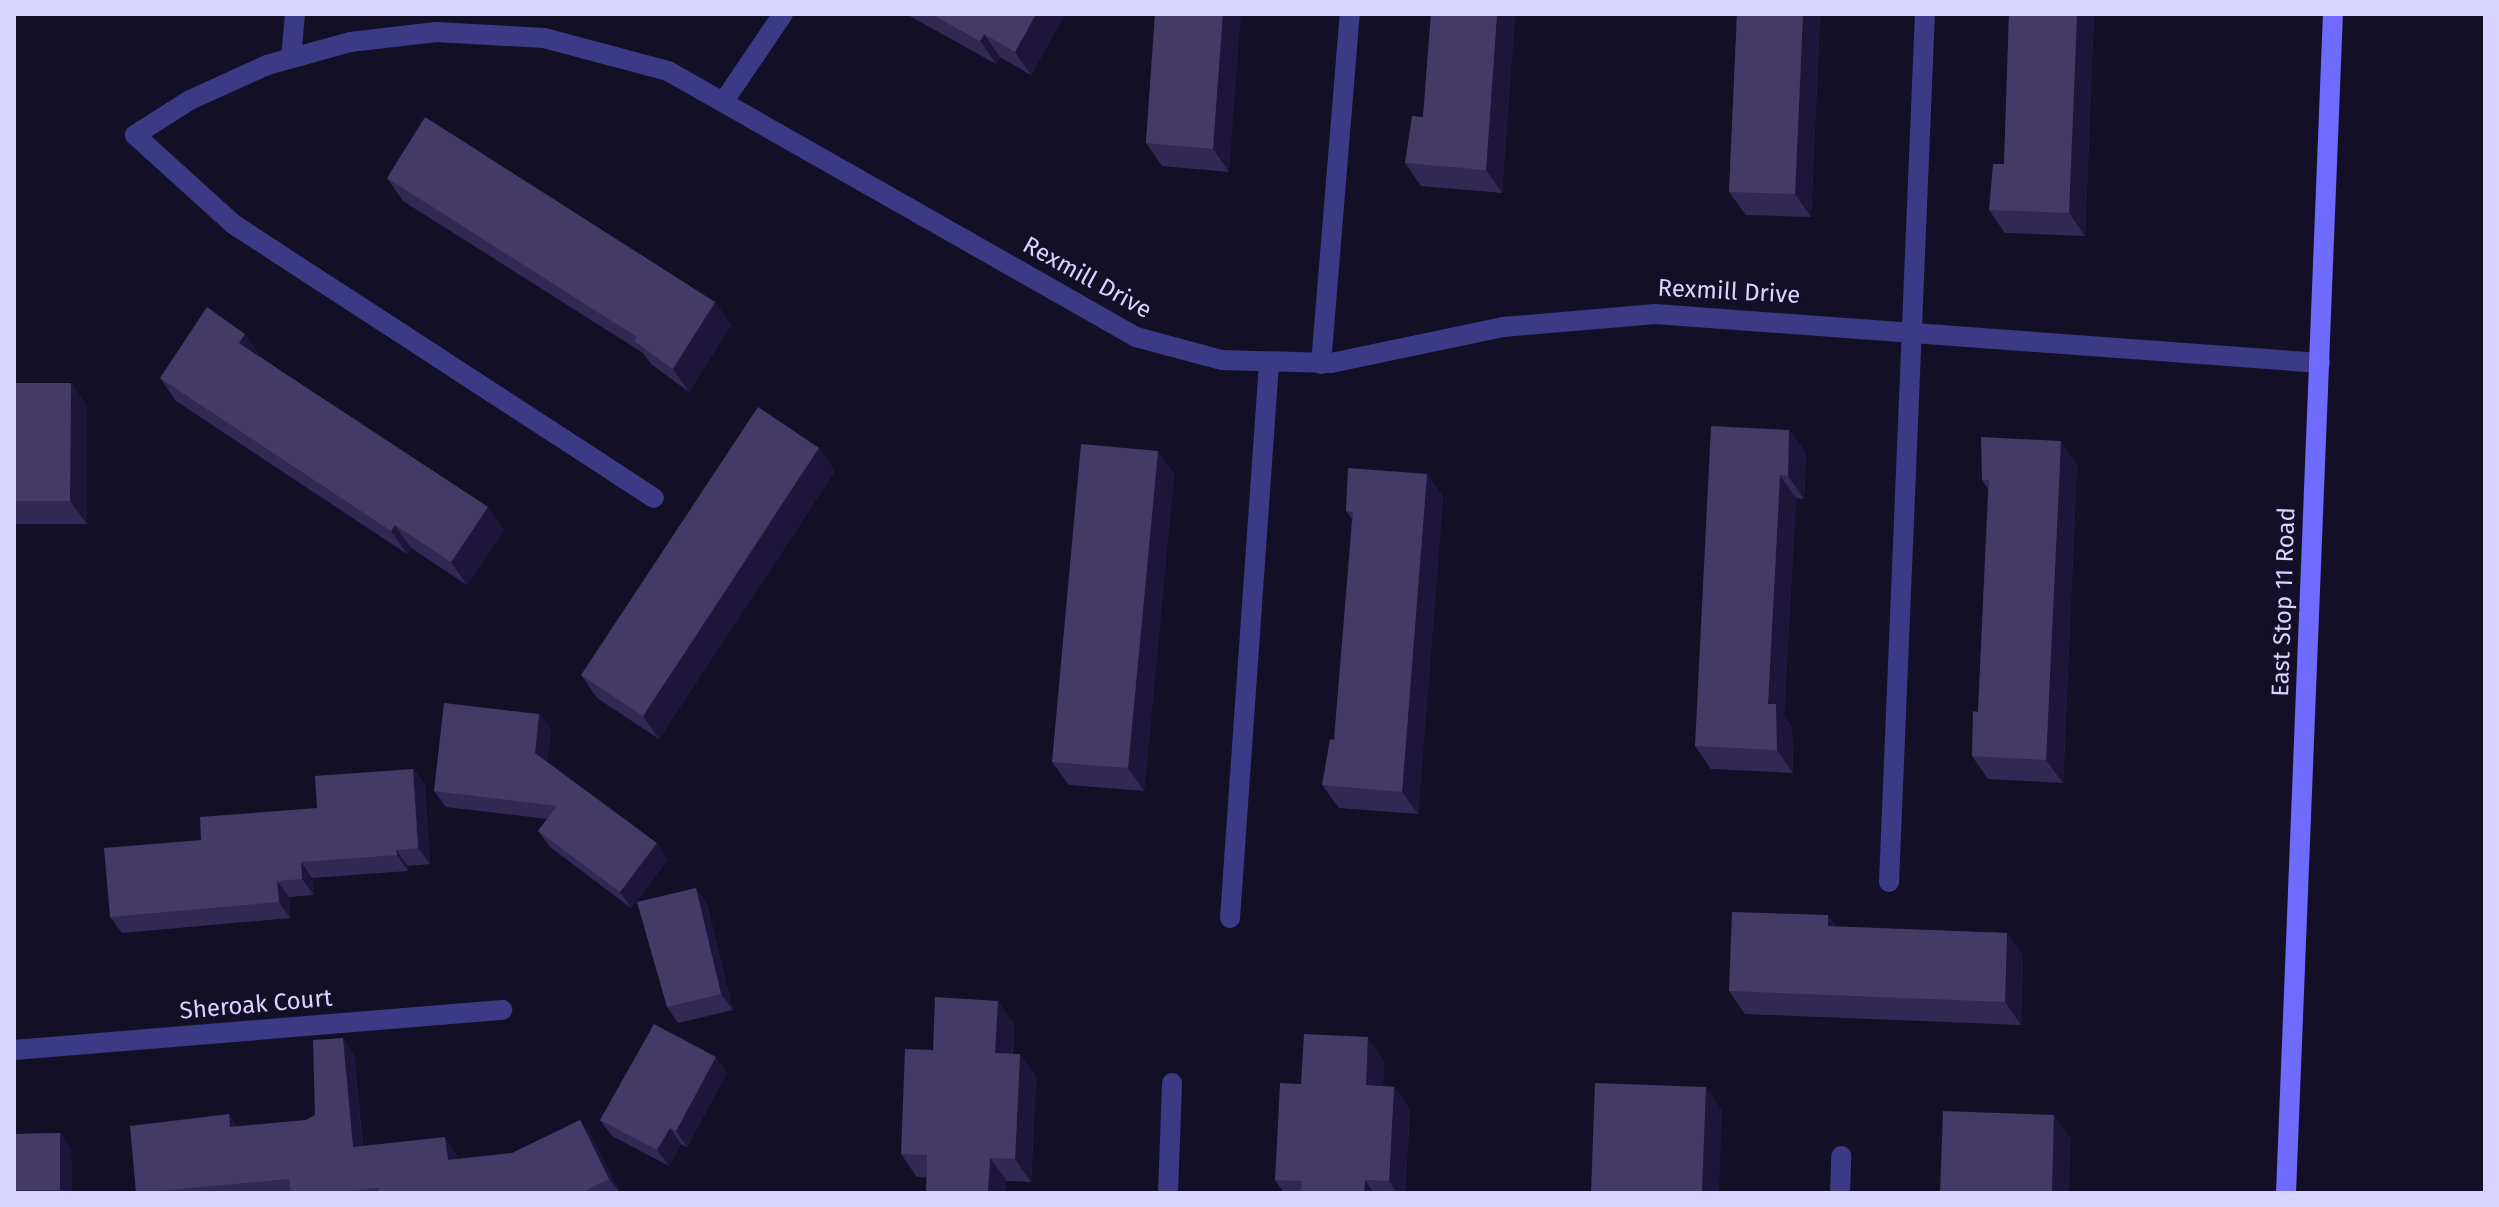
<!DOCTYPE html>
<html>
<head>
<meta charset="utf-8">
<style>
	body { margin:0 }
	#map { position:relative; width:2499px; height:1207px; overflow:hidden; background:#130f26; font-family:"Fira Sans",sans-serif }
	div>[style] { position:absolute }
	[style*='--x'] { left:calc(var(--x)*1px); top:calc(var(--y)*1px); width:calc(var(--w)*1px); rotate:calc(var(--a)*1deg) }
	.lane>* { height:20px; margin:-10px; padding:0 10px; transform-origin:10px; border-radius:10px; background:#3d3a85 }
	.street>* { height:20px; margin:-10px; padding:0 10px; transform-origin:10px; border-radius:10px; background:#3d3a85 }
	.secondary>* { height:20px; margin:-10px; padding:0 10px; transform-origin:10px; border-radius:10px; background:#6f6bff }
	.wall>* { inset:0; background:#312854 }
	.shaded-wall>* { inset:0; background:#1d163a }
	.building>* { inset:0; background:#433a66 }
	span { translate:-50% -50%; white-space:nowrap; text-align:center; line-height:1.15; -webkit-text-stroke:6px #130f26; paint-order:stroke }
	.street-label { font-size:24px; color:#d9d4ff }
	.frame { position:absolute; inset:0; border:16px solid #d9d4ff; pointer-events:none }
</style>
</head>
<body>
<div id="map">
	<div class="lane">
		<i style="--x:135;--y:135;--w:132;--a:42.2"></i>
		<i style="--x:233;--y:224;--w:502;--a:33.06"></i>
		<i style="--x:1321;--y:364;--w:351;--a:-85.3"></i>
		<i style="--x:1230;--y:918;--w:556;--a:-85.98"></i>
	</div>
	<div class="street">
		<i style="--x:291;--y:58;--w:44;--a:-84.8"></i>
		<i style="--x:724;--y:101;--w:105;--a:-55.9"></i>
		<i style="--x:135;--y:135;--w:65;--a:-32.5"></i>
		<i style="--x:190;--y:100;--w:85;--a:-24.4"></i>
		<i style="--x:267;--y:65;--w:86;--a:-15.5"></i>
		<i style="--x:350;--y:42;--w:87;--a:-6.6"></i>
		<i style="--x:436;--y:32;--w:108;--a:3.2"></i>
		<i style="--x:544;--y:38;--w:128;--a:14.9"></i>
		<i style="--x:668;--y:71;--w:538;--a:29.61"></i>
		<i style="--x:1136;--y:337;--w:89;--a:15"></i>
		<i style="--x:1222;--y:360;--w:109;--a:1.6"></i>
		<i style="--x:1331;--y:363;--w:176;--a:-11.8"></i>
		<i style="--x:1503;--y:327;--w:153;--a:-4.9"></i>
		<i style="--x:1655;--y:314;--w:667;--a:4.21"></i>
		<i style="--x:1889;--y:882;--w:869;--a:-87.63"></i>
		<i style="--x:14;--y:1050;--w:490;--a:-4.7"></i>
		<i style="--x:1168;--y:1193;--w:110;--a:-87.9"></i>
		<i style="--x:1840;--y:1193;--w:37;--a:-88"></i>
	</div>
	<div class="secondary">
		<i style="--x:2286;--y:1193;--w:1180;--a:-87.72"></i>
	</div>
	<div class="wall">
		<i style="clip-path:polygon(906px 14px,1065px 14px,1031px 75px,1000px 57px,996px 64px)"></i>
		<i style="clip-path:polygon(1155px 14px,1229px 172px,1162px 166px,1146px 143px)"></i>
		<i style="clip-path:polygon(1431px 14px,1515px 14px,1502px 193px,1421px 186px,1405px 163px,1423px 117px)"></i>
		<i style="clip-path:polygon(1737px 14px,1820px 14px,1811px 217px,1746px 215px,1729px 192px)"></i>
		<i style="clip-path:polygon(2009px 14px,2094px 14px,2085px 236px,2005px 233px,1989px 210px,2004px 164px)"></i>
		<i style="clip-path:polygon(387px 178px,715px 302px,731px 325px,689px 392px,651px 364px,643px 353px,403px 201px)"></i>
		<i style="clip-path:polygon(261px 357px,504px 530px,467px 585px,411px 548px,407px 554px,176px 401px,160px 378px)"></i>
		<i style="clip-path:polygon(14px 383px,71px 383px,87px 406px,87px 524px,14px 524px)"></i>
		<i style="clip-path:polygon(1789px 430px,1806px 453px,1804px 499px,1796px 498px,1784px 716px,1792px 727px,1793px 773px,1711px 769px,1695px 746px)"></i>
		<i style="clip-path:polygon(1158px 451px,1174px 474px,1144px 791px,1069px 785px,1052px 762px)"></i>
		<i style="clip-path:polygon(2077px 464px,2063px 783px,1988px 779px,1972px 756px,1978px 712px,1988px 489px,1982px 480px)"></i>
		<i style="clip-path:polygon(835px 471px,659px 739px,597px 698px,581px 675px)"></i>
		<i style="clip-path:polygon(1427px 474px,1443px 497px,1418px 814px,1339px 808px,1322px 785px,1334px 740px,1352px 519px,1346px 511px)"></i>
		<i style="clip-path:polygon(539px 714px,551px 730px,547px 762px,668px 859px,631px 908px,550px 847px,538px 831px,547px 819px,446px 807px,434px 791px)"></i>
		<i style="clip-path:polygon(413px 769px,425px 785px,430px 864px,408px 866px,408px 871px,312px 878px,314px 895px,289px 897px,290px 918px,122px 933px,110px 917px,201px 840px,317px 808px)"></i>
		<i style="clip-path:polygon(696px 888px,707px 904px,733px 1010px,678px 1023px,667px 1007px)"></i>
		<i style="clip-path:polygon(1828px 915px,1836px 927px,2007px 933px,2023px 956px,2021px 1025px,1745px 1014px,1729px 991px)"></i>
		<i style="clip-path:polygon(1014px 1024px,1013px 1054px,1020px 1054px,1036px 1077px,1031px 1182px,917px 1177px,901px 1154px,933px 1050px)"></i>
		<i style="clip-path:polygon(354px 1055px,363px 1146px,456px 1153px,457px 1159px,512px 1153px,580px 1120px,591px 1136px,620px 1193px,136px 1193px,229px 1114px,237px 1127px,306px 1120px,315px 1115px)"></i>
		<i style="clip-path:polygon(1384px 1060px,1383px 1086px,1394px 1087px,1410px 1110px,1405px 1193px,1284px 1193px,1275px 1180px,1301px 1084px)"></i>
		<i style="clip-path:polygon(727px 1073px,687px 1147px,681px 1144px,669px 1166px,612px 1136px,600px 1120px)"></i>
		<i style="clip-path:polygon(60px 1133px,71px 1149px,72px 1193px,14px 1193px,14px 1134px)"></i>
	</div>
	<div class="shaded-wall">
		<i style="clip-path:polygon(1036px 14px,1065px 14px,1031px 75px,1015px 52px)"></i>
		<i style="clip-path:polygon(1223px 14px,1241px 14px,1229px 172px,1213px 149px)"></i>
		<i style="clip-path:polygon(1497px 14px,1515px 14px,1502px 193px,1486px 170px)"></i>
		<i style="clip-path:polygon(1803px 14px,1820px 14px,1811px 217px,1795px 194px)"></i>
		<i style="clip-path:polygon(2077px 14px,2094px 14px,2085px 236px,2069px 213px)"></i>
		<i style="clip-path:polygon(984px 34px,1000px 57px,996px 64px,980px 41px)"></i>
		<i style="clip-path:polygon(715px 302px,731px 325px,689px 392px,673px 369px)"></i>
		<i style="clip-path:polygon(245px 334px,261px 357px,239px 343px)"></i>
		<i style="clip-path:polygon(71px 383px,87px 406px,87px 524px,70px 501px)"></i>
		<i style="clip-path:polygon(1789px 430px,1806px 453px,1804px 499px,1788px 476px)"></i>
		<i style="clip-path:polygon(2061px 441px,2077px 464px,2063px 783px,2046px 760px)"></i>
		<i style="clip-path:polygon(819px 448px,835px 471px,659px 739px,643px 716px)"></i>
		<i style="clip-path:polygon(1158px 451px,1174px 474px,1144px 791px,1128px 768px)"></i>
		<i style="clip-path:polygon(1427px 474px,1443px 497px,1418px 814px,1402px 792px)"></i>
		<i style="clip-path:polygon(1780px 475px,1796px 498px,1784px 716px,1792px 727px,1793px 773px,1777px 750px,1768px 704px)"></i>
		<i style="clip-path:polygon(488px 507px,504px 530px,467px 585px,451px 562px)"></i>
		<i style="clip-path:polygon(395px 525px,411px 548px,407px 554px,391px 531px)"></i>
		<i style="clip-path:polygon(539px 714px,551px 730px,546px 769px,535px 753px)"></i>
		<i style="clip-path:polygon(413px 769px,425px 785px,430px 864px,418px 848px)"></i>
		<i style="clip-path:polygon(657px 843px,668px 859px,631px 908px,620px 892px)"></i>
		<i style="clip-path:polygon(396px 850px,408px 866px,408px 871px,397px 855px)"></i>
		<i style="clip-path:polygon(301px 862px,312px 878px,314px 895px,302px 879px)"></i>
		<i style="clip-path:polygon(277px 881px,289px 897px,290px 918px,279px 902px)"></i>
		<i style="clip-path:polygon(696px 888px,707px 904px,733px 1010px,721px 994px)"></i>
		<i style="clip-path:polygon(1828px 915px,1844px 938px,1828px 926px)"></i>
		<i style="clip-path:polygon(2007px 933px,2023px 956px,2021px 1025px,2005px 1002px)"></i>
		<i style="clip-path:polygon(998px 1001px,1014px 1024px,1011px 1076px,995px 1053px)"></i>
		<i style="clip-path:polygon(1368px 1037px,1384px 1060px,1382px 1108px,1366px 1085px)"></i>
		<i style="clip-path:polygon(343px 1038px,354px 1055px,364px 1163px,353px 1147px)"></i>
		<i style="clip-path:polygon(1020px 1054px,1036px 1077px,1031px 1182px,1015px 1159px)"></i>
		<i style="clip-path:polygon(716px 1057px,727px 1073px,687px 1147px,676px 1131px)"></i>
		<i style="clip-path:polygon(1394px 1087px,1410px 1110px,1405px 1193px,1397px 1193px,1389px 1181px)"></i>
		<i style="clip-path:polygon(1706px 1087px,1722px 1110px,1719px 1193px,1702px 1193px)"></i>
		<i style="clip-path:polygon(229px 1114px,240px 1130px,230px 1127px)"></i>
		<i style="clip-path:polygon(2054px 1115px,2071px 1138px,2069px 1193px,2052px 1193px)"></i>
		<i style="clip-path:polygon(580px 1120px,591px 1136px,620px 1193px,609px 1179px)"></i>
		<i style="clip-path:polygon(670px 1128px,681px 1144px,669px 1166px,657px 1150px)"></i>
		<i style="clip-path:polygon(60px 1133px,71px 1149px,72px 1193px,63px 1193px,60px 1190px)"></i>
		<i style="clip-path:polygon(445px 1137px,456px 1153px,459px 1177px,448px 1160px)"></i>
		<i style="clip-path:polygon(990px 1158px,1006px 1180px,1006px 1193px,988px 1193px)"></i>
		<i style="clip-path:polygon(1365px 1180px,1374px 1193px,1364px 1193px)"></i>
	</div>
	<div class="building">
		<i style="clip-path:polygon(931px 14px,1036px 14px,1015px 52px,984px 34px,980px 41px)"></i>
		<i style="clip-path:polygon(1155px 14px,1223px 14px,1213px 149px,1146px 143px)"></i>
		<i style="clip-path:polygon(1431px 14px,1497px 14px,1486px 170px,1405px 163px,1412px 116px,1423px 117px)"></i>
		<i style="clip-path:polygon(1737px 14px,1803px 14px,1795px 194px,1729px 192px)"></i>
		<i style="clip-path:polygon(2009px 14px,2077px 14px,2069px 213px,1989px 210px,1993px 164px,2004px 164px)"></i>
		<i style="clip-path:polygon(425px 117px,715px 302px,673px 369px,634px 341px,637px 337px,387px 178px)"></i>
		<i style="clip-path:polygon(207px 307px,245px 334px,239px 343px,488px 507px,451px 562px,395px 525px,391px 531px,160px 378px)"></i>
		<i style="clip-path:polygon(14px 383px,71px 383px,70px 501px,14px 501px)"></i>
		<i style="clip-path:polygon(758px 407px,819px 448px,643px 716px,581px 675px)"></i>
		<i style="clip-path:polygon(1711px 426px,1789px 430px,1788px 476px,1780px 475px,1768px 704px,1776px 704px,1777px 750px,1695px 746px)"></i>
		<i style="clip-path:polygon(1981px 437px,2061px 441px,2046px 760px,1972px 756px,1973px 711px,1978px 712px,1989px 480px,1982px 480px)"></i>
		<i style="clip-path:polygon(1081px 444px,1158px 451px,1128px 768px,1052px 762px)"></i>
		<i style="clip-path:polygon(1348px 468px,1427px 474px,1402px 792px,1322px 785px,1330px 739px,1334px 740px,1353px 512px,1346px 511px)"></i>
		<i style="clip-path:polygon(444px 703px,539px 714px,535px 753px,657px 843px,620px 892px,538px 831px,557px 806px,434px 791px)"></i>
		<i style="clip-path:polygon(413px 769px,418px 848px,396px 850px,397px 855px,301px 862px,302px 879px,277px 881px,279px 902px,110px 917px,104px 848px,201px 840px,200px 817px,317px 808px,315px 776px)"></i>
		<i style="clip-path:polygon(696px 888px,721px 994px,667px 1007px,637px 902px)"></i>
		<i style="clip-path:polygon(1732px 912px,1828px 915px,1828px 926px,2007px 933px,2005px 1002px,1729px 991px)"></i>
		<i style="clip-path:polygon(935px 997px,998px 1001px,995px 1053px,1020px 1054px,1015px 1159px,990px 1158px,988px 1193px,926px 1193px,927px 1155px,901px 1154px,905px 1049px,933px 1050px)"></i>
		<i style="clip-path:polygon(654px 1024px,716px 1057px,676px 1131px,670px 1128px,657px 1150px,600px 1120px)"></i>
		<i style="clip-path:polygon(1304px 1034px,1368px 1037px,1366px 1085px,1394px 1087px,1389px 1181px,1365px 1180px,1364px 1193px,1301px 1193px,1302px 1181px,1275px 1180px,1280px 1083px,1301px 1084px)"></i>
		<i style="clip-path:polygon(343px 1038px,353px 1147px,445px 1137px,448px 1160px,512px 1153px,580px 1120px,609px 1179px,581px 1193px,379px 1193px,378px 1188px,329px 1193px,291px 1193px,289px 1179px,136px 1193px,130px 1126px,229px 1114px,230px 1127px,306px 1120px,315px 1115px,313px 1040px)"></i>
		<i style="clip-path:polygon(1595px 1083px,1706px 1087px,1702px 1193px,1591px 1193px)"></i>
		<i style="clip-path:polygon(1943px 1111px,2054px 1115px,2052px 1193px,1940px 1193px)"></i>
		<i style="clip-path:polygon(60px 1133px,60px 1190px,14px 1190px,14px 1134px)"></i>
	</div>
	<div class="street-label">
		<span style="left:1087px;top:278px;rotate:29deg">Rexmill Drive</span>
		<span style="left:1729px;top:292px;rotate:3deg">Rexmill Drive</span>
		<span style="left:2284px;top:602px;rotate:-88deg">East Stop 11 Road</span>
		<span style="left:256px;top:1005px;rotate:-5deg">Sheroak Court</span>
	</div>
	<div class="frame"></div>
</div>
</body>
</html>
